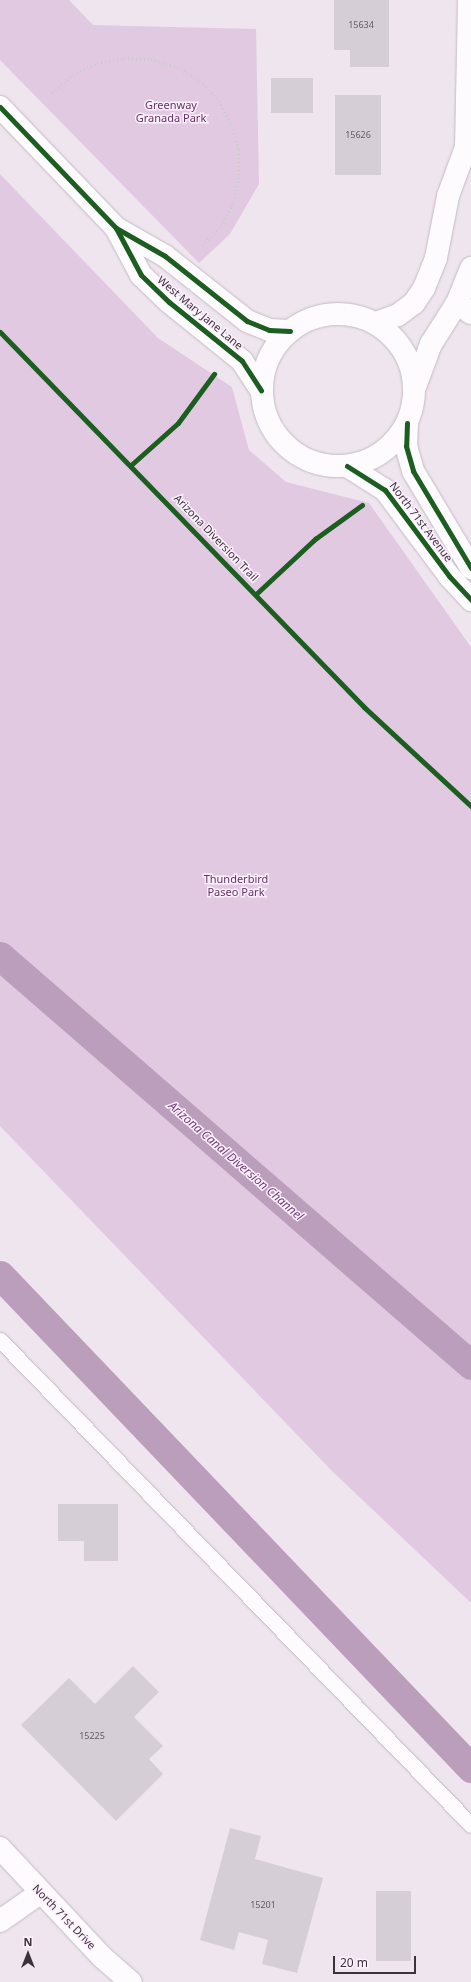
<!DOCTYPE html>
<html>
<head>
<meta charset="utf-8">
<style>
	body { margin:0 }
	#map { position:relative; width:471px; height:1982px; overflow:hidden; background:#efe5ef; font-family:"Noto Sans",sans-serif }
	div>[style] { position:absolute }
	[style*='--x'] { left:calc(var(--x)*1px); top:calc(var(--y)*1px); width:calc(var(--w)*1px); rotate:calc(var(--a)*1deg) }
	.green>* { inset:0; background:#e1c9e2 }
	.canal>* { height:29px; margin:-14.5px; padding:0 14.5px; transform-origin:14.5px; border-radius:14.5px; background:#bb9ebc }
	.building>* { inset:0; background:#d6ced6 }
	.path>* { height:2.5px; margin-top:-1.25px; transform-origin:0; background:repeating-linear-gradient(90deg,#cdcbcd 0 1px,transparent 0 4px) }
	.roads { filter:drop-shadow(0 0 1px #c3bbc3) drop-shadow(0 0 1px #c3bbc3) }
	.lane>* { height:15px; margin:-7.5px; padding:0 7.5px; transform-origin:7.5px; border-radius:7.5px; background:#fdfbfd }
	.street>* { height:22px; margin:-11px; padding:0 11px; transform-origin:11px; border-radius:11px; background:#fdfbfd }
	.secondary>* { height:22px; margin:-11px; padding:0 11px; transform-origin:11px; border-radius:11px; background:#fdfbfd }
	.secondary>.ring { margin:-11px; padding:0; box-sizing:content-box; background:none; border:22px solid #fdfbfd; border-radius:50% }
	.cycleway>* { height:5px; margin:-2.5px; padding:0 2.5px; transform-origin:2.5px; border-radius:2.5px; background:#1b5e20 }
	span { translate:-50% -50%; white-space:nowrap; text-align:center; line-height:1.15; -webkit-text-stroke:3px #fef0fe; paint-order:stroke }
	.number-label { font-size:9px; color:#645c64 }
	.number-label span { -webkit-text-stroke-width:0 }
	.park-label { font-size:11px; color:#613164 }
	.street-label { font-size:11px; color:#3a333a }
	.water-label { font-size:12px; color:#703f73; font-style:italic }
	.north { position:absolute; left:8px; top:1934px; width:40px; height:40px; -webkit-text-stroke:3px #fef0fe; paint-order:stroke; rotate:0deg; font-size:11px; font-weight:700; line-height:16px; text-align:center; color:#3a333a }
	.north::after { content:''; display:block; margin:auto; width:14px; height:18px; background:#3a333a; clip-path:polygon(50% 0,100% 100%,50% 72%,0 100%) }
	.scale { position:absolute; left:333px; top:1956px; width:83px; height:18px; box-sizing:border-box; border:2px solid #3a333a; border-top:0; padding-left:5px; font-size:12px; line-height:14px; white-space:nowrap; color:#3a333a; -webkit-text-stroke:3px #fef0fe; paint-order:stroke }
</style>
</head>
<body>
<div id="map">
	<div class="green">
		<i style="clip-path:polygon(0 0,69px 0,93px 25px,256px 29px,259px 184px,230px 234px,199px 263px,0 60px)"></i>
		<i style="clip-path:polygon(0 174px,158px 338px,232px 387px,249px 450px,286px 482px,369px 503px,471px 647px,471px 1603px,332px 1471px,0 1126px)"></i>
	</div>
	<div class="canal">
		<i style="--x:0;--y:956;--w:624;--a:40.97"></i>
		<i style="--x:0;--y:1275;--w:682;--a:46.31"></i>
	</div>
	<div class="building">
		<i style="clip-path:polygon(334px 0,389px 0,389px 67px,350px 67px,350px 50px,334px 50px)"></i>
		<i style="clip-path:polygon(271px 78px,313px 78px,313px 113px,271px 113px)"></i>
		<i style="clip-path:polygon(335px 95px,381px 95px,381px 175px,335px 175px)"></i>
		<i style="clip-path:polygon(58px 1504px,118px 1504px,118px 1561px,84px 1561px,84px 1541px,58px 1541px)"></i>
		<i style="clip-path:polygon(133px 1666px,159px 1692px,134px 1717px,163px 1746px,149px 1759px,163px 1774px,116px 1821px,21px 1725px,69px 1678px,95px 1704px)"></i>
		<i style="clip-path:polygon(230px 1828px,261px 1836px,255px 1859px,323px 1878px,297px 1973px,262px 1964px,268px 1940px,239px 1932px,234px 1950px,200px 1940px)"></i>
		<i style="clip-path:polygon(376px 1891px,411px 1891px,411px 1961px,376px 1961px)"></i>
	</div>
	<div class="path">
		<i style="--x:52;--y:93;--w:28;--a:-41"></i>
		<i style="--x:73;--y:75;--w:27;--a:-27"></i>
		<i style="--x:97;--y:63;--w:27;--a:-10"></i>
		<i style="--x:124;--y:58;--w:27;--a:2"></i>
		<i style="--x:151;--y:59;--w:27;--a:17"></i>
		<i style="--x:177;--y:67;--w:27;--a:31"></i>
		<i style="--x:200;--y:81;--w:28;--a:46"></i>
		<i style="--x:219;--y:101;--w:27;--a:62"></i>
		<i style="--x:232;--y:125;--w:26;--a:74"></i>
		<i style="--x:239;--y:150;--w:28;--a:90"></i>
		<i style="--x:239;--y:178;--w:27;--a:103"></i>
		<i style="--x:233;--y:204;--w:27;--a:118"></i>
		<i style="--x:220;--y:228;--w:27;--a:135"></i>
		<i style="--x:131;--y:465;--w:63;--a:-41.8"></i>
		<i style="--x:178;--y:423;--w:61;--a:-53.7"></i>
		<i style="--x:256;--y:594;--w:81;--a:-43"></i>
		<i style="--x:315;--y:539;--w:57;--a:-35.7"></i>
	</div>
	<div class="roads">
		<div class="lane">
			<i style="--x:0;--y:1340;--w:676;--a:45.84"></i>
		</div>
		<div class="street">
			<i style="--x:457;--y:303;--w:17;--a:36"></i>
			<i style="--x:0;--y:1848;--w:149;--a:46.9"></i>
			<i style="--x:102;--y:1957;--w:38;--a:41"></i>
			<i style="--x:0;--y:1921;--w:49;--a:-35"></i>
		</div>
		<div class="secondary">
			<i style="--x:0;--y:107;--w:168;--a:46.2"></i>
			<i style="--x:116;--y:228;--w:53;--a:62"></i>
			<i style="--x:141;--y:275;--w:39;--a:44"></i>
			<i style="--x:169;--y:302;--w:94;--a:38.9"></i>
			<i style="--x:242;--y:361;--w:35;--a:57"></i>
			<i style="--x:116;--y:228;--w:56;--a:29.7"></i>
			<i style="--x:165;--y:256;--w:105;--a:38.4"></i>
			<i style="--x:247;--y:321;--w:24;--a:22"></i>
			<i style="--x:269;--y:330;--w:21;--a:3"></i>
			<i class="ring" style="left:262px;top:314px;width:130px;height:130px"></i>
			<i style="--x:376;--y:323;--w:23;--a:-20"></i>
			<i style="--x:398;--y:315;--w:20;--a:-37"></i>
			<i style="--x:414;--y:303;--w:18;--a:-56"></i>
			<i style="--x:424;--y:288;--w:32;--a:-68"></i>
			<i style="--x:436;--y:258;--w:63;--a:-79"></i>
			<i style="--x:448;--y:196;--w:52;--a:-69.8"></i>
			<i style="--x:466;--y:147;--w:147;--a:-88.8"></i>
			<i style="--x:415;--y:387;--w:46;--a:-69.6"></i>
			<i style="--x:431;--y:344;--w:49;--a:-57.6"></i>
			<i style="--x:457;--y:303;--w:38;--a:-68"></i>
			<i style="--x:407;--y:423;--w:23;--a:92"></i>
			<i style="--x:406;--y:446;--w:26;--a:74"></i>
			<i style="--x:413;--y:471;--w:113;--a:59.1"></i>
			<i style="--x:347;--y:466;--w:45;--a:32.3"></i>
			<i style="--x:385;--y:490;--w:107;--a:53.3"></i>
			<i style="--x:449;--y:576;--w:33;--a:47"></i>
		</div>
	</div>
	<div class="cycleway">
		<i style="--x:0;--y:107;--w:168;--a:46.2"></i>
		<i style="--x:116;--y:228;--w:53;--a:62"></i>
		<i style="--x:141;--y:275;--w:39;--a:44"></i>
		<i style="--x:169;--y:302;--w:94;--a:38.9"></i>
		<i style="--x:242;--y:361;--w:35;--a:57"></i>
		<i style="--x:116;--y:228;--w:56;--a:29.7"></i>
		<i style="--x:165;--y:256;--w:105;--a:38.4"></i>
		<i style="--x:247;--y:321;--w:24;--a:22"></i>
		<i style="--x:269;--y:330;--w:21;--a:3"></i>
		<i style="--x:0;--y:332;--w:523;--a:45.85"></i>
		<i style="--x:364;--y:707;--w:146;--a:42.8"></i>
		<i style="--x:407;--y:423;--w:23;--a:92"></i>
		<i style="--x:406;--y:446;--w:26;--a:74"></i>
		<i style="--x:413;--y:471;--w:113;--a:59.1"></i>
		<i style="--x:131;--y:465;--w:63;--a:-41.8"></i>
		<i style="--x:178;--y:423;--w:61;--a:-53.7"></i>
		<i style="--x:347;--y:466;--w:45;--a:32.3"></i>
		<i style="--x:385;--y:490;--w:107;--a:53.3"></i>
		<i style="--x:449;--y:576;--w:33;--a:47"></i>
		<i style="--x:256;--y:594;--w:81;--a:-43"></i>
		<i style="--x:315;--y:539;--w:58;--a:-35.9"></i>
	</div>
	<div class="number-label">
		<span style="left:361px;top:25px">15634</span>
		<span style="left:358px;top:135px">15626</span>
		<span style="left:92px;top:1736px">15225</span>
		<span style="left:263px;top:1905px">15201</span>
	</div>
	<div class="park-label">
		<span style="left:171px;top:112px">Greenway<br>Granada Park</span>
		<span style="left:236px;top:886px">Thunderbird<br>Paseo Park</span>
	</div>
	<div class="street-label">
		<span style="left:200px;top:313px;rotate:40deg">West Mary Jane Lane</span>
		<span style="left:421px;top:522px;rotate:53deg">North 71st Avenue</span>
		<span style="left:216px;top:538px;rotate:46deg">Arizona Diversion Trail</span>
		<span style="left:64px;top:1917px;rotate:46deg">North 71st Drive</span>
	</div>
	<div class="water-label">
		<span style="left:236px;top:1161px;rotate:41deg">Arizona Canal Diversion Channel</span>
	</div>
	<div class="north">N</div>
	<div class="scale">20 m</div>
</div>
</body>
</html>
